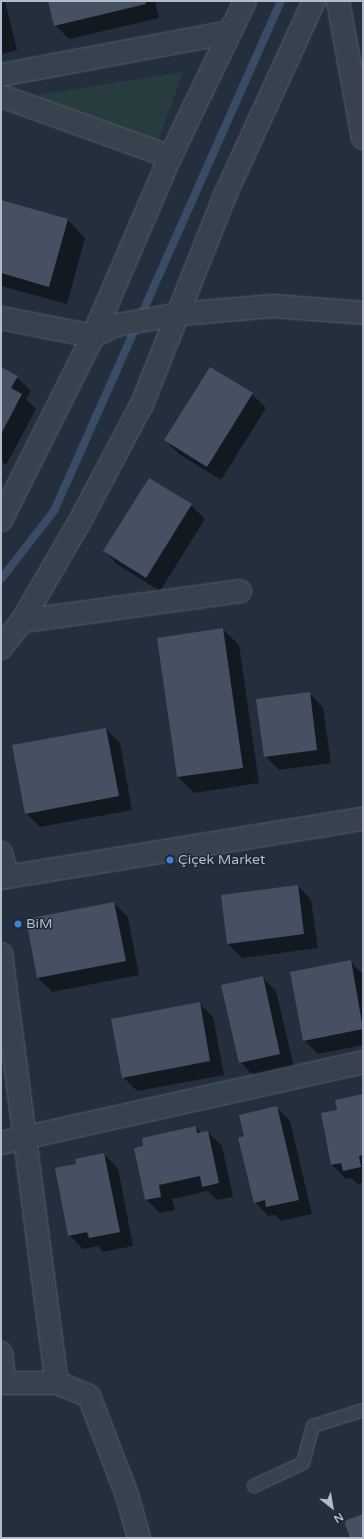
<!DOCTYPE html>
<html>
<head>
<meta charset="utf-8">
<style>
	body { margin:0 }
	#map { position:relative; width:364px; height:1539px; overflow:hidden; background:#242f3e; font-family:"Varela Round",sans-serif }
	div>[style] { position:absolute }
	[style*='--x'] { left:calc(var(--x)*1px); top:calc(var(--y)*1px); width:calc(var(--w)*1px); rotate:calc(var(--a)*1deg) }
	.green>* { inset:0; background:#263c3f }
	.shadow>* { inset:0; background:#0007 }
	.stream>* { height:8px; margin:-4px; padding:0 4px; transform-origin:4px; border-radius:4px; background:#394c67 }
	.building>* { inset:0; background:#455162 }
	.roads { filter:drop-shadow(0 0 1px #565f6c) drop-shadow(0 0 1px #565f6c) }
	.service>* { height:12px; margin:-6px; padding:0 6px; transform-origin:6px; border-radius:6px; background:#38414e }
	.minor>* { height:22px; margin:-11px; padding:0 11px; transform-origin:11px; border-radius:11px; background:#38414e }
	.tertiary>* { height:22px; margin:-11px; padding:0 11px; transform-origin:11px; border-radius:11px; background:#38414e }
	.dots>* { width:11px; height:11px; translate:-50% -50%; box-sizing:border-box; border:2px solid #1d2633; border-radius:50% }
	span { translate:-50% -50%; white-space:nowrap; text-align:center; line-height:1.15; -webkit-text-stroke:3px #1d2633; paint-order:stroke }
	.poi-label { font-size:14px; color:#b4bcc9 }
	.left { translate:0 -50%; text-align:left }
	.frame { position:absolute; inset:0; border:2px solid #b4bcc9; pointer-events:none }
	.north { position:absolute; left:312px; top:1487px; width:40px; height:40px; -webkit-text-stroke:3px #1d2633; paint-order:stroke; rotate:149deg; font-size:11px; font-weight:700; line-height:16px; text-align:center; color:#b4bcc9 }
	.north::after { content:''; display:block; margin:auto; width:14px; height:18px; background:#b4bcc9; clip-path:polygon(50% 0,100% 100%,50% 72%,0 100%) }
</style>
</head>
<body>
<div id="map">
	<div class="green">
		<i style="clip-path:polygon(183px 72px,158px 141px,30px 96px)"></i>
	</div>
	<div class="shadow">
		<i style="clip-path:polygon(1px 1px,5px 1px,17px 50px,1px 54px)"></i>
		<i style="clip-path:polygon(50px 1px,155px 1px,159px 18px,69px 39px,55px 25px)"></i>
		<i style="clip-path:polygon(1px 201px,68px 220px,85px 238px,67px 304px,1px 286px)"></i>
		<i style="clip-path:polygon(1px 368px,17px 377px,31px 391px,26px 399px,36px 409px,6px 465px,1px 462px)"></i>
		<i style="clip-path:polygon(252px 394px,266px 408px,221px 480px,179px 454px,165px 440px)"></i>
		<i style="clip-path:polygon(191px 505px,205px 519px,160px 591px,118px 565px,104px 551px)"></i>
		<i style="clip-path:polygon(223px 629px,239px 645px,259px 783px,194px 793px,178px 777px)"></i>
		<i style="clip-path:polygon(309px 693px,323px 707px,331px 763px,279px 770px,265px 756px)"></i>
		<i style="clip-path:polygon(106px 729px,120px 743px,132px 810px,40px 827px,26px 813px)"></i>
		<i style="clip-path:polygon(298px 886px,311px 900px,318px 948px,242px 958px,228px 944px)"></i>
		<i style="clip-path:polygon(114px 903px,128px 917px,139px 975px,52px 992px,38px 978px,27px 920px)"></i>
		<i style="clip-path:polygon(350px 961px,363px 974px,363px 1045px,318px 1054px,304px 1040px)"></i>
		<i style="clip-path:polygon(262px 977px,276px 991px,294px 1067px,254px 1076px,240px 1062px)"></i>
		<i style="clip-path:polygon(199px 1003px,213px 1017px,224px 1075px,137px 1091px,123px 1077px)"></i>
		<i style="clip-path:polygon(363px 1095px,363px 1183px,358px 1184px,351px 1178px,346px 1179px,332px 1165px,322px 1114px,338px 1110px)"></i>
		<i style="clip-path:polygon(276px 1107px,290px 1121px,312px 1214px,281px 1221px,275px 1215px,268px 1216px,255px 1202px,245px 1137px)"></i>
		<i style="clip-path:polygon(196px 1127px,201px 1133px,208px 1132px,222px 1146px,233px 1197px,217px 1200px,208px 1191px,172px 1199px,175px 1210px,160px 1213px,146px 1199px)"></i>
		<i style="clip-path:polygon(104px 1154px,118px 1168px,133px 1246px,103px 1252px,98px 1246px,83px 1249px,69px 1235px,77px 1165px)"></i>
	</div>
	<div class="stream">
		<i style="--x:1;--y:579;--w:86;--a:-52.1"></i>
		<i style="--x:54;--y:511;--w:558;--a:-66.01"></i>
	</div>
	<div class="building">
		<i style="clip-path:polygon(48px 1px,145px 1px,146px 4px,54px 26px)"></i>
		<i style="clip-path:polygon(1px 200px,68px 219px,49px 287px,1px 273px)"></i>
		<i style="clip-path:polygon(1px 367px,18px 376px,11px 388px,22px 394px,1px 434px)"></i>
		<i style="clip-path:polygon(210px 367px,253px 393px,207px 467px,164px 440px)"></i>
		<i style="clip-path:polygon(149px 478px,192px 504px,146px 578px,103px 551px)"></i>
		<i style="clip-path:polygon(223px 628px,243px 768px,177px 777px,157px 638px)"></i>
		<i style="clip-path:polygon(310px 692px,317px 750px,264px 757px,256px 699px)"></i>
		<i style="clip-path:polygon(106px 728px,119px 796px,25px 814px,12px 745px)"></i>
		<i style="clip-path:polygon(298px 885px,304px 934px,227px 944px,221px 895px)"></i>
		<i style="clip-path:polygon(114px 902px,126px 961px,37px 978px,26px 919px)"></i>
		<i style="clip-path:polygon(351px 960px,363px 1029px,303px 1041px,290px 972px)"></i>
		<i style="clip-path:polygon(263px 976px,280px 1054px,239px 1063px,221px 985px)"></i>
		<i style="clip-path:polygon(200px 1002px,210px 1061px,122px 1078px,111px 1019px)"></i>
		<i style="clip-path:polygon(363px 1094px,363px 1155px,359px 1156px,361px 1167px,343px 1171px,341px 1163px,331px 1165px,321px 1113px,337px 1110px,335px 1100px)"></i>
		<i style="clip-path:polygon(277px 1106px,299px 1200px,266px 1207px,265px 1200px,254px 1203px,238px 1138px,244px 1136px,239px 1115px)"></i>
		<i style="clip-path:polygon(196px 1126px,197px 1133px,208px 1131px,219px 1183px,202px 1187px,200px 1176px,159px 1185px,161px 1197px,145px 1200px,134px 1148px,143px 1146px,142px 1138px)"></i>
		<i style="clip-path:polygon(104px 1153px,120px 1232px,89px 1238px,87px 1232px,68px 1236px,55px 1168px,76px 1164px,75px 1159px)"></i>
		<i style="clip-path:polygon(363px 1514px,363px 1538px,350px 1538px,344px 1521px)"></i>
	</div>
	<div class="roads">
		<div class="service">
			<i style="--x:254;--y:1486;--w:54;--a:-25.1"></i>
			<i style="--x:303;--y:1463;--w:38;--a:-75"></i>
			<i style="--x:313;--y:1426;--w:52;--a:-17.7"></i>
		</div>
		<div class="minor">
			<i style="--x:338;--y:1;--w:139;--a:79.7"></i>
			<i style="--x:1;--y:75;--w:233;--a:-10.6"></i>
			<i style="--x:1;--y:96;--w:180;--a:19.8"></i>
			<i style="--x:1;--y:318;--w:94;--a:11.1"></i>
			<i style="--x:93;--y:336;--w:26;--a:-25"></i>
			<i style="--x:117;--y:325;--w:64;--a:-9.9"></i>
			<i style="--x:180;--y:314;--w:93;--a:-4.9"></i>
			<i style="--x:273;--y:306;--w:90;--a:4.4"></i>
			<i style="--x:1;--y:520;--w:206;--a:-63.4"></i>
			<i style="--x:93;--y:336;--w:195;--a:-66.7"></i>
			<i style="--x:170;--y:157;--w:173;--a:-64.3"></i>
			<i style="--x:22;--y:621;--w:220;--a:-7.8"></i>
			<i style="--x:1;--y:648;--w:34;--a:-52"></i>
			<i style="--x:22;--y:621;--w:116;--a:-59.9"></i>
			<i style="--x:80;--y:521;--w:132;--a:-62.1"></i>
			<i style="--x:142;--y:404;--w:227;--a:-68.3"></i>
			<i style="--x:226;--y:193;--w:211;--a:-65.4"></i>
			<i style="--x:1;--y:853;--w:25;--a:74"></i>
			<i style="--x:1;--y:954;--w:433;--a:82.6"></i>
			<i style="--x:1;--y:1143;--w:371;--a:-12.6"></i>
			<i style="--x:1;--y:1353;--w:30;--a:84"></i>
			<i style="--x:4;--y:1383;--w:53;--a:0"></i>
			<i style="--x:57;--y:1383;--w:35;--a:22"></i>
			<i style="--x:89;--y:1396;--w:106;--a:69"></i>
			<i style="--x:127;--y:1495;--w:45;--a:74.4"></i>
		</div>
		<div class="tertiary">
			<i style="--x:1;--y:878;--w:367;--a:-9.3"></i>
		</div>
	</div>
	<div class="dots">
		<i style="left:170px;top:860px;background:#3f7fe0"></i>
		<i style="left:18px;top:924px;background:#3f7fe0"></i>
	</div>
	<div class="poi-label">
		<span class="left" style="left:178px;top:860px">Çiçek Market</span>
		<span class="left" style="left:26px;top:924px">BiM</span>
	</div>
	<div class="frame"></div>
	<div class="north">N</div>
</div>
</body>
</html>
